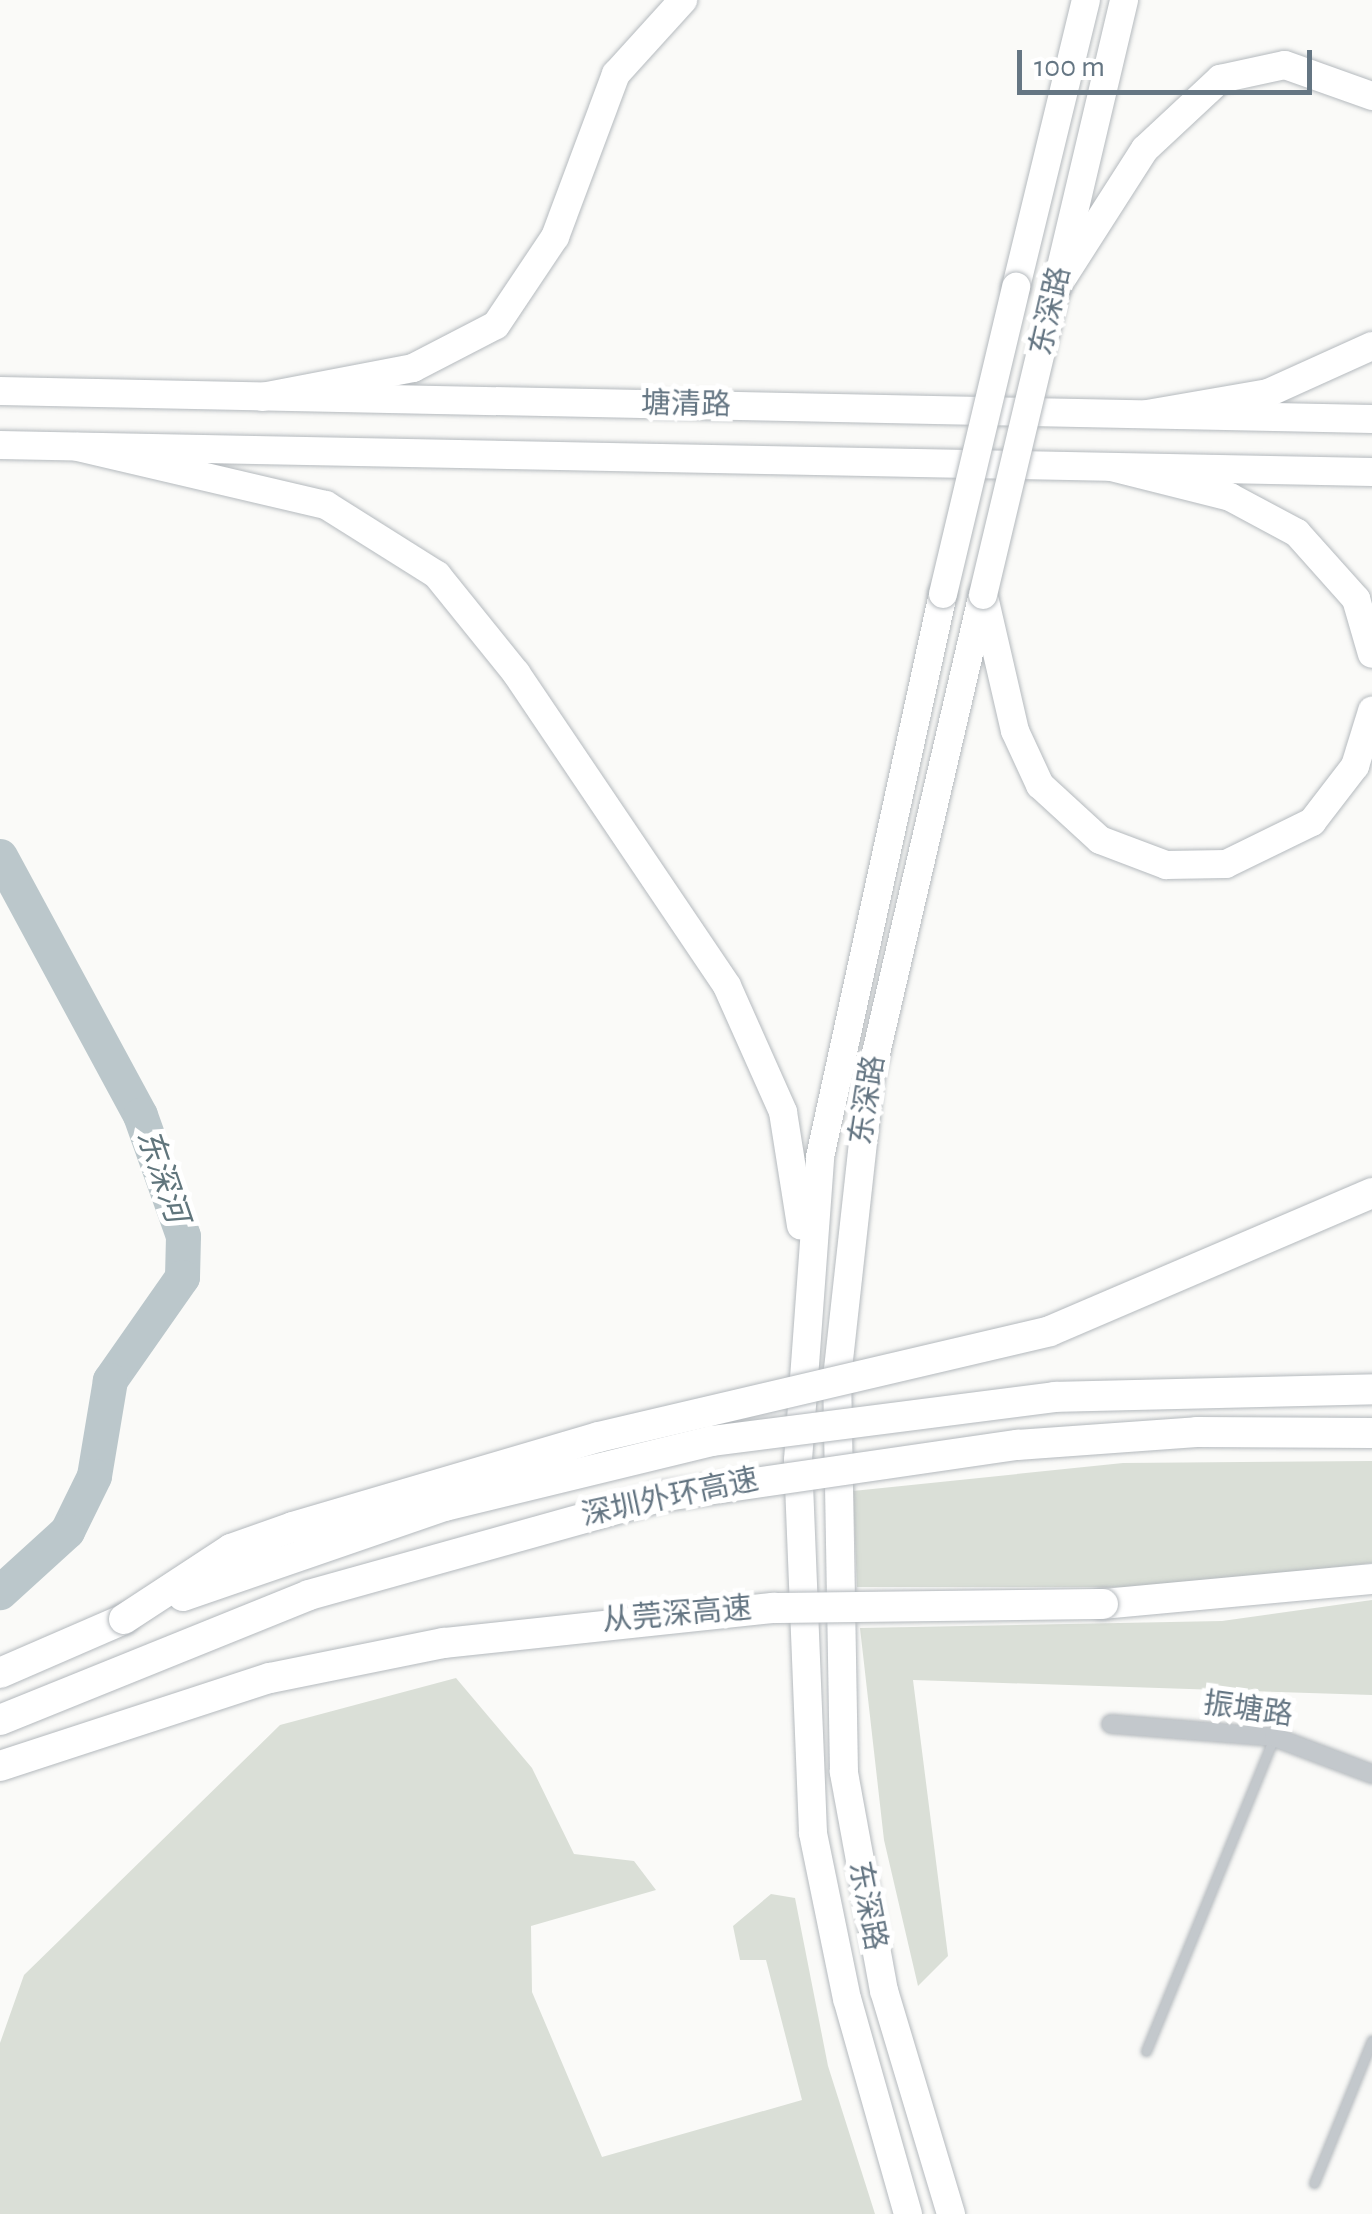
<!DOCTYPE html>
<html>
<head>
<meta charset="utf-8">
<style>
	body { margin:0 }
	#map { position:relative; width:1372px; height:2214px; overflow:hidden; background:#fafaf8; font-family:"Alegreya Sans","Noto Sans SC",sans-serif }
	div>[style] { position:absolute }
	[style*='--x'] { left:calc(var(--x)*1px); top:calc(var(--y)*1px); width:calc(var(--w)*1px); rotate:calc(var(--a)*1deg) }
	.green>* { inset:0; background:#dadfd7 }
	.river>* { height:35px; margin:-17.5px; padding:0 17.5px; transform-origin:17.5px; border-radius:17.5px; background:#bbc7cb }
	.roads { filter:drop-shadow(0 0 2px #b5babe) drop-shadow(0 0 2px #b5babe) }
	.service>* { height:9px; margin:-4.5px; padding:0 4.5px; transform-origin:4.5px; border-radius:4.5px; background:#c3c8cc }
	.minor>* { height:18px; margin:-9px; padding:0 9px; transform-origin:9px; border-radius:9px; background:#c3c8cc }
	.primary>* { height:28px; margin:-14px; padding:0 14px; transform-origin:14px; border-radius:14px; background:#fff }
	.trunk>* { height:28px; margin:-14px; padding:0 14px; transform-origin:14px; border-radius:14px; background:#fff }
	.motorway>* { height:30px; margin:-15px; padding:0 15px; transform-origin:15px; border-radius:15px; background:#fff }
	.bridges { filter:drop-shadow(0 0 2px #b4b9bd) drop-shadow(0 0 2px #b4b9bd) }
	.trunk-bridge>* { height:28px; margin:-14px; padding:0 14px; transform-origin:14px; border-radius:14px; background:#fff }
	.motorway-bridge>* { height:30px; margin:-15px; padding:0 15px; transform-origin:15px; border-radius:15px; background:#fff }
	span { translate:-50% -50%; white-space:nowrap; text-align:center; line-height:1.15; -webkit-text-stroke:10px #fff; paint-order:stroke }
	.street-label { font-size:30px; color:#657683 }
	.water-label { font-size:32px; color:#60757c; font-style:italic }
	.scale { position:absolute; left:1017px; top:50px; width:295px; height:45px; box-sizing:border-box; border:5px solid #657683; border-top:0; padding-left:12px; font-size:30px; line-height:35px; white-space:nowrap; color:#657683; -webkit-text-stroke:8px #fff; paint-order:stroke }
</style>
</head>
<body>
<div id="map">
	<div class="green">
		<i style="clip-path:polygon(1372px 1461px,1372px 1563px,1166px 1587px,857px 1587px,853px 1491px,1123px 1463px)"></i>
		<i style="clip-path:polygon(1372px 1600px,1372px 1695px,913px 1680px,948px 1956px,918px 1986px,884px 1840px,860px 1628px,1222px 1621px)"></i>
		<i style="clip-path:polygon(456px 1678px,532px 1768px,574px 1854px,634px 1861px,656px 1890px,531px 1926px,532px 1992px,602px 2157px,802px 2100px,766px 1960px,740px 1960px,733px 1926px,771px 1894px,795px 1898px,828px 2066px,875px 2214px,0 2214px,0 2043px,24px 1975px,280px 1725px)"></i>
	</div>
	<div class="river">
		<i style="--x:0;--y:856;--w:294;--a:61.6"></i>
		<i style="--x:140;--y:1115;--w:128;--a:70.4"></i>
		<i style="--x:183;--y:1236;--w:41;--a:91.4"></i>
		<i style="--x:182;--y:1277;--w:126;--a:125"></i>
		<i style="--x:110;--y:1380;--w:97;--a:99.5"></i>
		<i style="--x:94;--y:1476;--w:61;--a:116.1"></i>
		<i style="--x:67;--y:1531;--w:91;--a:137.7"></i>
	</div>
	<div class="roads">
		<div class="service">
			<i style="--x:1146;--y:2051;--w:338;--a:-67.8"></i>
			<i style="--x:1314;--y:2183;--w:154;--a:-67.9"></i>
		</div>
		<div class="minor">
			<i style="--x:1111;--y:1724;--w:164;--a:4.6"></i>
			<i style="--x:1274;--y:1737;--w:105;--a:20.7"></i>
		</div>
		<div class="primary">
			<i style="--x:0;--y:391;--w:1372;--a:1.17"></i>
			<i style="--x:0;--y:445;--w:1372;--a:1.13"></i>
		</div>
		<div class="trunk">
			<i style="--x:1061;--y:267;--w:274;--a:-76.7"></i>
			<i style="--x:1016;--y:287;--w:295;--a:-76.3"></i>
			<i style="--x:1056;--y:288;--w:165;--a:-57.4"></i>
			<i style="--x:1145;--y:149;--w:103;--a:-43"></i>
			<i style="--x:1220;--y:79;--w:66;--a:-12.2"></i>
			<i style="--x:1285;--y:65;--w:92;--a:19.6"></i>
			<i style="--x:262;--y:397;--w:154;--a:-10.9"></i>
			<i style="--x:413;--y:368;--w:93;--a:-27.4"></i>
			<i style="--x:496;--y:325;--w:106;--a:-56.2"></i>
			<i style="--x:555;--y:237;--w:174;--a:-69.5"></i>
			<i style="--x:616;--y:74;--w:100;--a:-47.8"></i>
			<i style="--x:1147;--y:414;--w:123;--a:-9.8"></i>
			<i style="--x:1268;--y:393;--w:114;--a:-24.3"></i>
			<i style="--x:78;--y:447;--w:255;--a:13.2"></i>
			<i style="--x:326;--y:505;--w:131;--a:32.2"></i>
			<i style="--x:437;--y:575;--w:126;--a:51.1"></i>
			<i style="--x:516;--y:673;--w:377;--a:56"></i>
			<i style="--x:727;--y:986;--w:138;--a:66"></i>
			<i style="--x:783;--y:1112;--w:115;--a:81"></i>
			<i style="--x:1111;--y:467;--w:123;--a:14.1"></i>
			<i style="--x:1230;--y:497;--w:76;--a:28.2"></i>
			<i style="--x:1297;--y:533;--w:89;--a:48.2"></i>
			<i style="--x:1356;--y:599;--w:57;--a:73.8"></i>
			<i style="--x:985;--y:601;--w:133;--a:77"></i>
			<i style="--x:1015;--y:731;--w:60;--a:65.2"></i>
			<i style="--x:1040;--y:785;--w:81;--a:42.5"></i>
			<i style="--x:1100;--y:840;--w:71;--a:20.7"></i>
			<i style="--x:1166;--y:865;--w:60;--a:-1"></i>
			<i style="--x:1226;--y:864;--w:96;--a:-26"></i>
			<i style="--x:1312;--y:822;--w:71;--a:-52.5"></i>
			<i style="--x:1355;--y:766;--w:58;--a:-72.8"></i>
			<i style="--x:908;--y:2214;--w:223;--a:-105.8"></i>
			<i style="--x:847;--y:1999;--w:169;--a:-101.6"></i>
			<i style="--x:813;--y:1833;--w:373;--a:-92.3"></i>
			<i style="--x:798;--y:1460;--w:304;--a:-85.8"></i>
			<i style="--x:820;--y:1157;--w:576;--a:-77.68"></i>
			<i style="--x:951;--y:2214;--w:233;--a:-106.7"></i>
			<i style="--x:884;--y:1991;--w:223;--a:-100.4"></i>
			<i style="--x:844;--y:1772;--w:394;--a:-91"></i>
			<i style="--x:837;--y:1378;--w:301;--a:-83.7"></i>
			<i style="--x:870;--y:1079;--w:497;--a:-76.9"></i>
		</div>
		<div class="motorway">
			<i style="--x:1103;--y:1604;--w:270;--a:-5.3"></i>
			<i style="--x:0;--y:1673;--w:135;--a:-23.5"></i>
		</div>
	</div>
	<div class="bridges">
		<div class="trunk-bridge">
			<i style="--x:943;--y:594;--w:316;--a:-76.6"></i>
			<i style="--x:983;--y:595;--w:316;--a:-76.6"></i>
		</div>
		<div class="motorway-bridge">
			<i style="--x:183;--y:1596;--w:277;--a:-19"></i>
			<i style="--x:445;--y:1506;--w:275;--a:-13.7"></i>
			<i style="--x:712;--y:1441;--w:346;--a:-7.3"></i>
			<i style="--x:1055;--y:1397;--w:317;--a:-1.4"></i>
			<i style="--x:124;--y:1619;--w:128;--a:-33.2"></i>
			<i style="--x:231;--y:1549;--w:66;--a:-19.5"></i>
			<i style="--x:293;--y:1527;--w:319;--a:-16.4"></i>
			<i style="--x:599;--y:1437;--w:463;--a:-13.2"></i>
			<i style="--x:1050;--y:1331;--w:350;--a:-23.2"></i>
			<i style="--x:0;--y:1720;--w:333;--a:-22"></i>
			<i style="--x:309;--y:1595;--w:363;--a:-15.6"></i>
			<i style="--x:659;--y:1497;--w:362;--a:-8.3"></i>
			<i style="--x:1017;--y:1445;--w:180;--a:-4.1"></i>
			<i style="--x:1197;--y:1432;--w:175;--a:0.3"></i>
			<i style="--x:0;--y:1766;--w:284;--a:-18.1"></i>
			<i style="--x:270;--y:1678;--w:177;--a:-11.4"></i>
			<i style="--x:444;--y:1643;--w:331;--a:-6.1"></i>
			<i style="--x:773;--y:1608;--w:330;--a:-0.7"></i>
		</div>
	</div>
	<div class="street-label">
		<span style="left:1051px;top:311px;rotate:-77deg">东深路</span>
		<span style="left:686px;top:405px;rotate:1deg">塘清路</span>
		<span style="left:868px;top:1100px;rotate:-81deg">东深路</span>
		<span style="left:670px;top:1498px;rotate:-12deg">深圳外环高速</span>
		<span style="left:677px;top:1615px;rotate:-5deg">从莞深高速</span>
		<span style="left:1248px;top:1710px;rotate:8deg">振塘路</span>
		<span style="left:867px;top:1906px;rotate:79deg">东深路</span>
	</div>
	<div class="water-label">
		<span style="left:162px;top:1176px;rotate:71deg">东深河</span>
	</div>
	<div class="scale">100 m</div>
</div>
</body>
</html>
